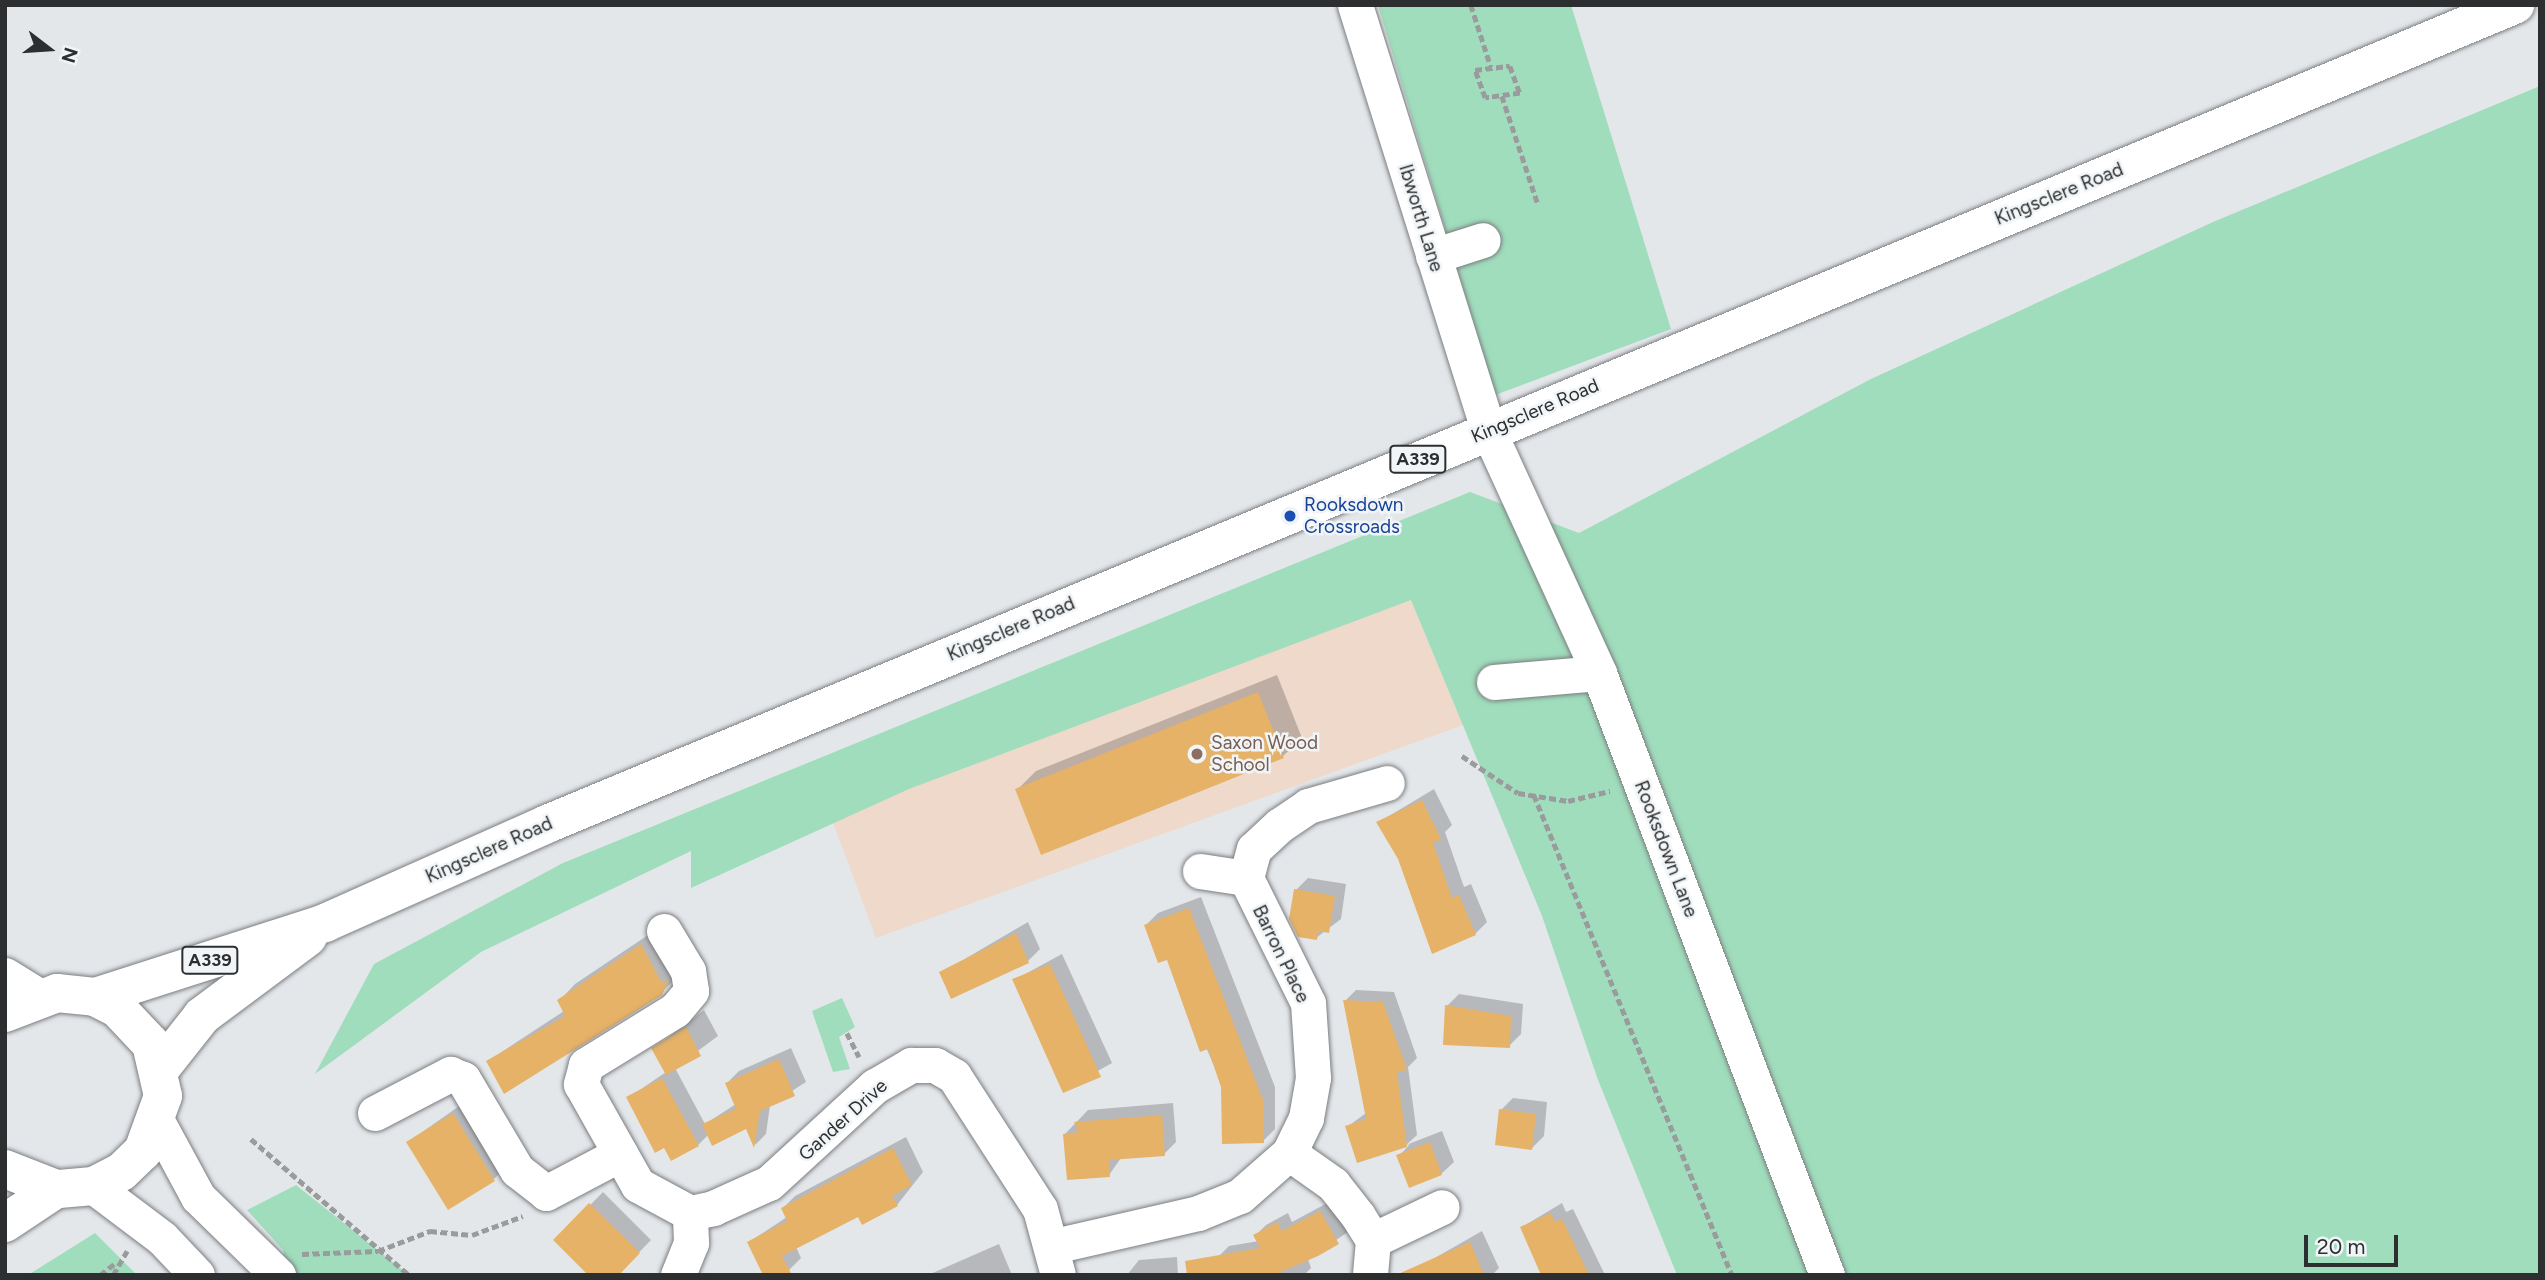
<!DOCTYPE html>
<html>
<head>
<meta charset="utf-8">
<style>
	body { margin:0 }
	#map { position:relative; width:2545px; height:1280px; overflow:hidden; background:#e4e7ea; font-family:Figtree,sans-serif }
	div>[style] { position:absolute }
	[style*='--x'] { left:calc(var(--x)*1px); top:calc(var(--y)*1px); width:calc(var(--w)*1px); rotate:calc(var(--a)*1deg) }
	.education>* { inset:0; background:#eed9cb }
	.green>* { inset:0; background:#a0ddbc }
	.shadow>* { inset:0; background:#0003 }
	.building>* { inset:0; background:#e6b267 }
	.path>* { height:4.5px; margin-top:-2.25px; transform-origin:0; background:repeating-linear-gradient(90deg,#999b9d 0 7px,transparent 0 10.5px) }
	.roads { filter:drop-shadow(0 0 2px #7b7e80) drop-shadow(0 0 2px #7b7e80) }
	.minor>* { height:35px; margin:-17.5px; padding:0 17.5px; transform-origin:17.5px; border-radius:17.5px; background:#fff }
	.highway>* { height:38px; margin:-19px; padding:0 19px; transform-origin:19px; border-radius:19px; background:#fff }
	.dots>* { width:19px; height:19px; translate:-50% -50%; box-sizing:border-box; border:4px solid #f1f5f7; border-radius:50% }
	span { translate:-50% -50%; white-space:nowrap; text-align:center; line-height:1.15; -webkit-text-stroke:5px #f1f5f7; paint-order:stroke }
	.shield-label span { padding:2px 5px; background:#f1f5f7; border:2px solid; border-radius:5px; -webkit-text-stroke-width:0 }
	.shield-label { font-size:18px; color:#2d2e2f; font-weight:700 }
	.street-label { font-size:19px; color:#2d2e2f }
	.transit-label { font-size:19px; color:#164399 }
	.left { translate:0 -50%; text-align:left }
	.education-label { font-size:19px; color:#785e54 }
	.frame { position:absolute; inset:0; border:7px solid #2d2e2f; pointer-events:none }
	.north { position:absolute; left:14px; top:14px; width:70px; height:70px; -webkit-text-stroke:5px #f1f5f7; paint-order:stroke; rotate:107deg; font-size:19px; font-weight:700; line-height:28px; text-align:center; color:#2d2e2f }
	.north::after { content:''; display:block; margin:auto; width:24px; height:32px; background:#2d2e2f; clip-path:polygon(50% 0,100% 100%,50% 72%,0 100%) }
	.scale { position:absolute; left:2304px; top:1235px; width:94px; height:32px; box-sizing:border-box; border:4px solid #2d2e2f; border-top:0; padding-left:9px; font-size:21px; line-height:24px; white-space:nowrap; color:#2d2e2f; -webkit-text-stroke:5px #f1f5f7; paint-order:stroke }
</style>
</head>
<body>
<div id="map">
	<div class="education">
		<i style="clip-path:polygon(1411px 599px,1463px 725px,876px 938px,833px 823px,909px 788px)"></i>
	</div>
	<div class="green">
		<i style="clip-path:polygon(1378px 5px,1571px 5px,1671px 329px,1495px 395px)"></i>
		<i style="clip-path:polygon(2540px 86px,2540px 1275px,1677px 1275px,1598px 1080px,1542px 916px,1411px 600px,909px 789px,691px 888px,691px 851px,481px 952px,315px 1074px,374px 964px,563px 863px,1470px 492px,1579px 533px,1871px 379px,2213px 222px)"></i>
		<i style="clip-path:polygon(842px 998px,855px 1027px,839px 1037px,850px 1069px,833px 1072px,812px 1011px)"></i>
		<i style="clip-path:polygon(296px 1185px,409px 1275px,287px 1275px,283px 1250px,247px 1210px)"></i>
		<i style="clip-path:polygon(95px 1233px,137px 1275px,28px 1275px)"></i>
	</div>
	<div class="shadow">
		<i style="clip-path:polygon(1277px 675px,1302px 738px,1283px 756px,1042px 852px,1017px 790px,1036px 771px)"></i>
		<i style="clip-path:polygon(1434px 789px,1452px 825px,1445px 832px,1464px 887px,1471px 884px,1487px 922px,1475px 934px,1400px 858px,1379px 822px)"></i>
		<i style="clip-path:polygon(1308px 878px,1346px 884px,1341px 919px,1316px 938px,1296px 890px)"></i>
		<i style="clip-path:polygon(1201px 897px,1275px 1087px,1275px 1129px,1263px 1141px,1223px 1087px,1168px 958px,1146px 925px,1158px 913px)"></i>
		<i style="clip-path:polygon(1028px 922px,1040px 949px,1028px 961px,941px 973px)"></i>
		<i style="clip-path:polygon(657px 929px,678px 976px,661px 993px,488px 1061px,564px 1011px,559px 1001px,575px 984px)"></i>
		<i style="clip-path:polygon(1062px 954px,1112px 1063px,1064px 1090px,1014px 980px)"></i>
		<i style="clip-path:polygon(1356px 990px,1394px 992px,1417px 1058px,1408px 1067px,1417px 1135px,1406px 1145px,1442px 1131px,1454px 1162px,1441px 1174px,1399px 1156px,1410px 1144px,1359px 1161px,1347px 1127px,1366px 1113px,1345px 1001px)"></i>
		<i style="clip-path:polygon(1459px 994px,1523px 1004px,1521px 1034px,1509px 1046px,1447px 1006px)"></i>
		<i style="clip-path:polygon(704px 1010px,718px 1036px,675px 1068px,705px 1124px,736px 1104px,727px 1083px,739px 1071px,791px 1048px,806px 1082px,770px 1105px,766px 1134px,755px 1145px,747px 1127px,709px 1134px,698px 1145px,665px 1146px,628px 1098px,666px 1072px,653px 1049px)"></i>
		<i style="clip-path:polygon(1513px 1098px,1547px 1102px,1544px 1136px,1532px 1148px,1501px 1110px)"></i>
		<i style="clip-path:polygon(465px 1102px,506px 1167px,494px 1179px,408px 1142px)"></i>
		<i style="clip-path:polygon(1173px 1103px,1176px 1142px,1164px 1154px,1121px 1158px,1109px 1175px,1065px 1134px,1088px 1110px)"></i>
		<i style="clip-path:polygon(906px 1137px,923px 1172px,897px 1205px,859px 1215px,796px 1247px,801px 1258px,789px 1270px,749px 1242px,787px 1217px,783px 1208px,795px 1196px)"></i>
		<i style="clip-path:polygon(603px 1192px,651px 1240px,617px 1275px,556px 1240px)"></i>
		<i style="clip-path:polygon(1331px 1201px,1348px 1232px,1308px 1259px,1311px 1268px,1304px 1275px,1222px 1275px,1219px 1256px,1229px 1246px,1259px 1241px,1256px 1235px,1266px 1225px,1288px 1213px,1292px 1222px)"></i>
		<i style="clip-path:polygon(1562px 1203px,1566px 1212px,1573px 1209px,1605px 1275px,1545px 1275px,1522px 1227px)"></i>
		<i style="clip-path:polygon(1482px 1231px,1499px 1268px,1492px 1275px,1405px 1275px)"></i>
		<i style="clip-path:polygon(999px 1244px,1012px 1275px,928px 1275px)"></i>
		<i style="clip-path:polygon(1177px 1257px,1178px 1275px,1127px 1275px,1139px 1260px)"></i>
	</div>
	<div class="building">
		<i style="clip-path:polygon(1258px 692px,1284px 758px,1041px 855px,1015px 789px)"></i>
		<i style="clip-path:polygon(1422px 800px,1441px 839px,1433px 843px,1452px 898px,1459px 895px,1476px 935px,1432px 954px,1398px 859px,1376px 822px)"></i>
		<i style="clip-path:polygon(1294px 889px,1335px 896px,1329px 933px,1318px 931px,1317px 940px,1298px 937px,1289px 919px)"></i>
		<i style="clip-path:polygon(1189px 908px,1263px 1100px,1264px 1143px,1222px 1144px,1221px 1087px,1208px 1049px,1200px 1052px,1167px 960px,1158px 963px,1144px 925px)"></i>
		<i style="clip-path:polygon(1016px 933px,1029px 963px,951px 999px,939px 972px)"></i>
		<i style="clip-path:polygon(641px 944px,662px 983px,669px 979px,662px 995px,504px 1094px,486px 1061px,565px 1016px,557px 1000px)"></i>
		<i style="clip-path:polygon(1050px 964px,1101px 1077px,1063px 1093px,1012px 979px)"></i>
		<i style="clip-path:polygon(1343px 1000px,1383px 1002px,1407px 1070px,1397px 1072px,1407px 1147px,1357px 1163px,1345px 1126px,1366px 1119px)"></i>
		<i style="clip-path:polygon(1445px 1005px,1511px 1016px,1510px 1048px,1443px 1045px)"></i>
		<i style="clip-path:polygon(686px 1027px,701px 1056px,666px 1075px,651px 1048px)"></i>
		<i style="clip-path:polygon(779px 1059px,795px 1096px,760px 1111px,754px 1148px,746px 1129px,712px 1146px,702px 1124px,736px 1109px,725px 1083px)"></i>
		<i style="clip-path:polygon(662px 1078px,699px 1146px,671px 1161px,664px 1148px,655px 1153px,626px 1097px)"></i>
		<i style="clip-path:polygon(1499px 1109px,1536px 1114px,1532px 1150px,1495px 1145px)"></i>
		<i style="clip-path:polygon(453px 1113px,495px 1181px,448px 1210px,406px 1142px)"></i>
		<i style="clip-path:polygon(1162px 1115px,1165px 1156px,1109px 1160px,1110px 1177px,1067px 1180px,1063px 1134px,1079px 1132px,1074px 1122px)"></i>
		<i style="clip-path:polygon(1430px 1142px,1442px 1175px,1409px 1188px,1396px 1155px)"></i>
		<i style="clip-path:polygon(893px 1148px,912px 1185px,892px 1196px,898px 1206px,862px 1225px,858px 1217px,782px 1256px,792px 1275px,763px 1275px,747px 1242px,787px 1221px,781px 1208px)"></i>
		<i style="clip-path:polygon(589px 1203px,640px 1253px,619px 1275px,588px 1275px,553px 1240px)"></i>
		<i style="clip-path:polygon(1320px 1211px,1339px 1244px,1318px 1256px,1274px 1275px,1187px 1275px,1185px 1261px,1260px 1248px,1253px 1235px,1277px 1222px,1282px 1231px)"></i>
		<i style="clip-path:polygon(1551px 1213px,1555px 1222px,1562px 1219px,1589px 1275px,1541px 1275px,1520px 1227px)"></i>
		<i style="clip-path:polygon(1470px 1242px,1484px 1275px,1396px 1275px)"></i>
	</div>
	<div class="path">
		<i style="--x:1471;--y:5;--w:65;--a:72.1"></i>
		<i style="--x:1510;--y:66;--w:29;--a:70"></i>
		<i style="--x:1520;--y:93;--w:35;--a:172"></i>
		<i style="--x:1485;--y:98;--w:30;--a:-110"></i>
		<i style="--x:1475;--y:70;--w:35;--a:-7"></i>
		<i style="--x:1502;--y:96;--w:114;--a:71.6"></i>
		<i style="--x:1462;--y:756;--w:67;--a:33.5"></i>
		<i style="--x:1518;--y:793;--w:51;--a:9.1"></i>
		<i style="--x:1568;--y:801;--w:43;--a:-13.4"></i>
		<i style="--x:1534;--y:795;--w:519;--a:67.58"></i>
		<i style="--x:847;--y:1033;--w:27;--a:63"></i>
		<i style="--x:251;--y:1139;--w:208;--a:40.7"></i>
		<i style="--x:302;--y:1254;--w:76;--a:-2.3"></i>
		<i style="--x:378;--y:1251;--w:56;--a:-21"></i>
		<i style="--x:430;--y:1231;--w:42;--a:5.4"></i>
		<i style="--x:472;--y:1235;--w:54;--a:-20.4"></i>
		<i style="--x:100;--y:1275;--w:18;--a:-38"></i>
		<i style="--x:113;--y:1275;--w:28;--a:-60"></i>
	</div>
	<div class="roads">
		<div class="minor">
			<i style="--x:1355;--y:5;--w:445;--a:72.6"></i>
			<i style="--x:1488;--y:430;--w:267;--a:65.4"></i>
			<i style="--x:1599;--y:673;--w:644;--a:69.26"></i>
			<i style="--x:1433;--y:256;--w:52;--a:-17.7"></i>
			<i style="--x:1494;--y:682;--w:105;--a:-4.9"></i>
			<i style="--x:1200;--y:871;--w:47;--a:8.7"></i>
			<i style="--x:664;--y:931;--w:47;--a:59"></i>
			<i style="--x:688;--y:971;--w:20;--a:81"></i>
			<i style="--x:691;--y:991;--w:25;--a:130"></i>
			<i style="--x:675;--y:1010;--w:105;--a:148.3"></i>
			<i style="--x:586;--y:1065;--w:20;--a:105"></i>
			<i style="--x:581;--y:1084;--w:116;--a:60.6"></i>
			<i style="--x:638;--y:1185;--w:59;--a:28.3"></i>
			<i style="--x:690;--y:1213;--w:24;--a:-12"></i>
			<i style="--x:713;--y:1208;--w:61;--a:-24.1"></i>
			<i style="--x:769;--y:1183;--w:144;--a:-42.5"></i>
			<i style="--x:875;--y:1086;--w:42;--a:-30.3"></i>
			<i style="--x:911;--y:1065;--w:24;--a:0"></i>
			<i style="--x:935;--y:1065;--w:22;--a:30"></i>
			<i style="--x:954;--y:1076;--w:158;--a:57.1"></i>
			<i style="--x:1040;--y:1209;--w:68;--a:74.7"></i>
			<i style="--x:5;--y:975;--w:40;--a:32"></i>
			<i style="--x:375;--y:1113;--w:85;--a:-27.5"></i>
			<i style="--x:450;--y:1074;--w:14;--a:21"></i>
			<i style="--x:463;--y:1079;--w:106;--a:59.3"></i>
			<i style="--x:517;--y:1170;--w:37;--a:38"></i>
			<i style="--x:546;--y:1193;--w:84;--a:-27.8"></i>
			<i style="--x:158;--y:1123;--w:84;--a:61.6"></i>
			<i style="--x:198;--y:1197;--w:112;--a:44.3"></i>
			<i style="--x:1289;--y:1153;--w:54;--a:35.2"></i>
			<i style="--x:1333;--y:1184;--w:41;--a:52"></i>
			<i style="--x:1358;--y:1216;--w:28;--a:58"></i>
			<i style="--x:1373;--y:1240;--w:35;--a:95"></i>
			<i style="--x:93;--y:1186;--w:86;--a:37"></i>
			<i style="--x:162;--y:1238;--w:51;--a:46.6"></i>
			<i style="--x:1373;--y:1240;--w:76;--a:-25.6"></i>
			<i style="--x:1054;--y:1246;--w:148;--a:-12.9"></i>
			<i style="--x:1198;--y:1213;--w:45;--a:-22"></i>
			<i style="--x:1240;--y:1196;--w:65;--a:-41.3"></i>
			<i style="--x:1289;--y:1153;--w:39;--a:-64"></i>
			<i style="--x:1306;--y:1118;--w:41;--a:-80.1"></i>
			<i style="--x:1313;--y:1078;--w:75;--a:-93.8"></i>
			<i style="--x:1308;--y:1003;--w:140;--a:-116.4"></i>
			<i style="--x:1246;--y:878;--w:30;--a:-75"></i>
			<i style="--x:1254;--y:849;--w:35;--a:-43"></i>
			<i style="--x:1280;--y:825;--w:34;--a:-34"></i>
			<i style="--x:1308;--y:806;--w:82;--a:-16.2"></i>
			<i style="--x:678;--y:1275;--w:35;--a:-68"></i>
			<i style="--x:691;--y:1243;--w:30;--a:-92"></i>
		</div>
		<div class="highway">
			<i style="--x:95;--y:997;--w:242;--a:-17.8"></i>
			<i style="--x:325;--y:923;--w:243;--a:-24"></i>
			<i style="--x:547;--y:824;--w:2132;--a:-22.6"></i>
			<i style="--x:5;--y:1013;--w:56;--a:-21"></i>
			<i style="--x:57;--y:993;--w:38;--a:6"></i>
			<i style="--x:95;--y:997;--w:25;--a:27"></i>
			<i style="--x:117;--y:1008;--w:50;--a:46.6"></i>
			<i style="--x:151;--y:1044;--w:53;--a:77"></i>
			<i style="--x:163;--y:1096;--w:59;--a:110"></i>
			<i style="--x:143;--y:1151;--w:30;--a:136"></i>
			<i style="--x:121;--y:1172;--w:31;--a:153"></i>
			<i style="--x:93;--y:1186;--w:37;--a:175"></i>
			<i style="--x:56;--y:1189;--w:55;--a:-158.6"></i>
			<i style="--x:161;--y:1068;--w:66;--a:-51.7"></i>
			<i style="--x:202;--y:1016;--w:132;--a:-36.7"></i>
			<i style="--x:5;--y:1223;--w:61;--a:-33.7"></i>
		</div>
	</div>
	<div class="dots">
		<i style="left:1290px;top:516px;background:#1a4fb4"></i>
		<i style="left:1197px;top:754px;background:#8d6e63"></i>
	</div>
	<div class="shield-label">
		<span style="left:1418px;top:459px">A339</span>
		<span style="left:210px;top:960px">A339</span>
	</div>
	<div class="street-label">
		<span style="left:2059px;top:194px;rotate:-22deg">Kingsclere Road</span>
		<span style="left:1421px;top:218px;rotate:73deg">Ibworth Lane</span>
		<span style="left:1535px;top:411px;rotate:-23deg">Kingsclere Road</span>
		<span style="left:1011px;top:629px;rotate:-23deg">Kingsclere Road</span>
		<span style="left:1666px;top:849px;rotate:69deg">Rooksdown Lane</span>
		<span style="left:489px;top:850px;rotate:-24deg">Kingsclere Road</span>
		<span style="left:1281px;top:954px;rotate:64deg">Barron Place</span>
		<span style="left:843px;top:1120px;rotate:-42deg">Gander Drive</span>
	</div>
	<div class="transit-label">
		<span class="left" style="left:1304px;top:516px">Rooksdown<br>Crossroads</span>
	</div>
	<div class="education-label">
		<span class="left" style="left:1211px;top:754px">Saxon Wood<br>School</span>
	</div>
	<div class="frame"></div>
	<div class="north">N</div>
	<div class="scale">20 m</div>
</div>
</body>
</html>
